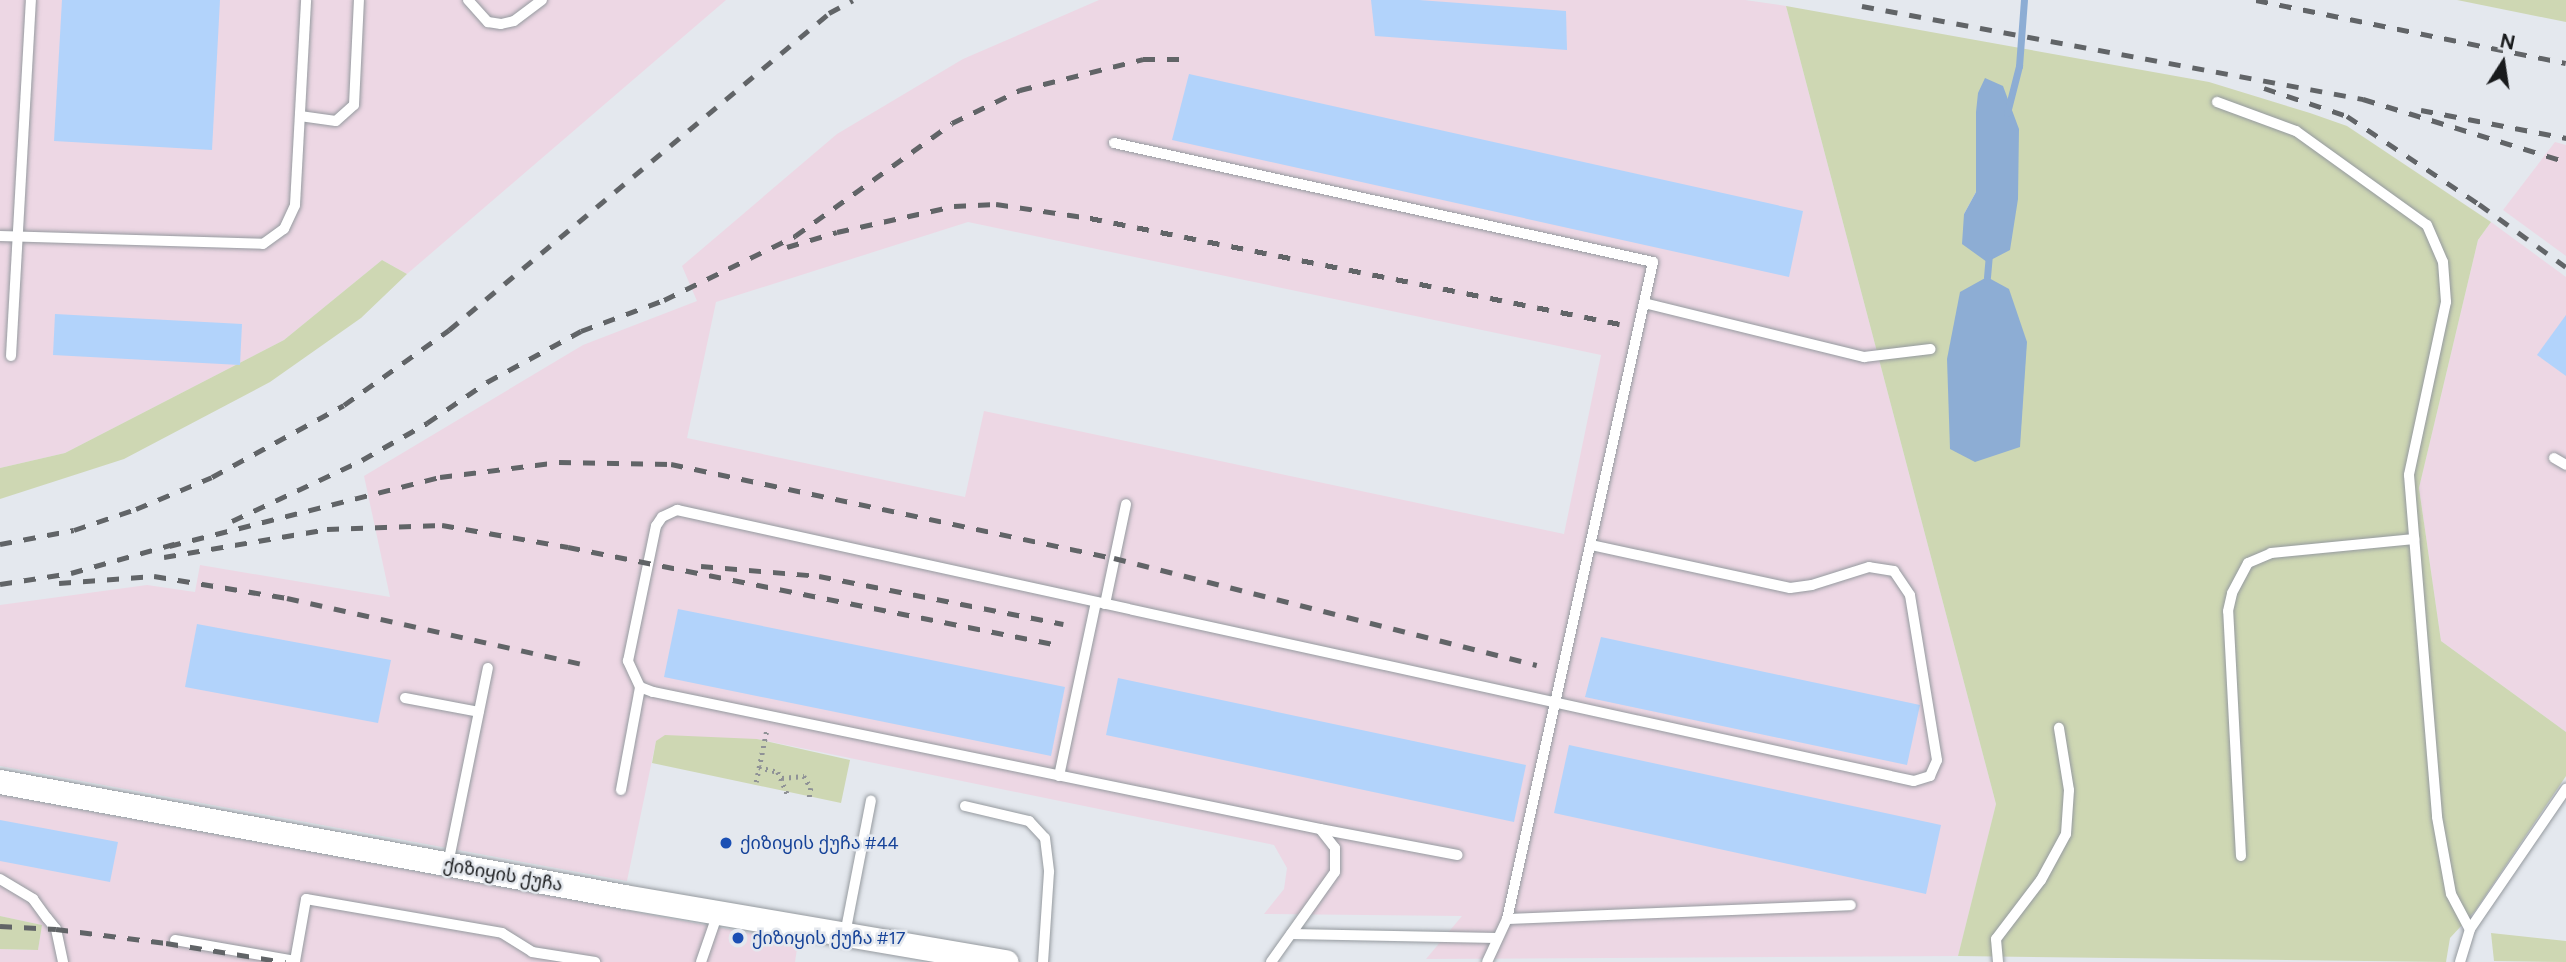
<!DOCTYPE html>
<html>
<head>
<meta charset="utf-8">
<style>
	body { margin:0 }
	#map { position:relative; width:2566px; height:962px; overflow:hidden; background:#e4e8ee; font-family:Figtree,"Noto Sans Georgian",sans-serif }
	div>[style] { position:absolute }
	[style*='--x'] { left:calc(var(--x)*1px); top:calc(var(--y)*1px); width:calc(var(--w)*1px); rotate:calc(var(--a)*1deg) }
	.industrial>* { inset:0; background:#edd7e4 }
	.green>* { inset:0; background:#ced7b3 }
	.water>* { inset:0; background:#8dadd4 }
	.stream>* { height:7px; margin:-3.5px; padding:0 3.5px; transform-origin:3.5px; border-radius:3.5px; background:#8dadd4 }
	.building>* { inset:0; background:#b2d3fb }
	.path>* { height:4.5px; margin-top:-2.25px; transform-origin:0; background:repeating-linear-gradient(90deg,#8f9296 0 2px,transparent 0 7px) }
	.roads { filter:drop-shadow(0 0 2px #959a9f) drop-shadow(0 0 2px #959a9f) }
	.service>* { height:10px; margin:-5px; padding:0 5px; transform-origin:5px; border-radius:5px; background:#fff }
	.tertiary>* { height:24px; margin:-12px; padding:0 12px; transform-origin:12px; border-radius:12px; background:#fff }
	.rail>* { height:5px; margin-top:-2.5px; transform-origin:0; background:repeating-linear-gradient(90deg,#616467 0 12px,transparent 0 24px) }
	.dots>* { width:19px; height:19px; translate:-50% -50%; box-sizing:border-box; border:4px solid #e4e8ee; border-radius:50% }
	span { translate:-50% -50%; white-space:nowrap; text-align:center; line-height:1.15; -webkit-text-stroke:5px #e4e8ee; paint-order:stroke }
	.transit-label { font-size:18px; color:#164399 }
	.left { translate:0 -50%; text-align:left }
	.street-label { font-size:18px; color:#191b1d }
	.north { position:absolute; left:2468px; top:28px; width:70px; height:70px; -webkit-text-stroke:5px #e4e8ee; paint-order:stroke; rotate:12deg; font-size:19px; font-weight:700; line-height:28px; text-align:center; color:#191b1d }
	.north::after { content:''; display:block; margin:auto; width:24px; height:32px; background:#191b1d; clip-path:polygon(50% 0,100% 100%,50% 72%,0 100%) }
</style>
</head>
<body>
<div id="map">
	<div class="industrial">
		<i style="clip-path:polygon(0 0,726px 0,407px 274px,382px 260px,284px 340px,65px 453px,0 468px)"></i>
		<i style="clip-path:polygon(evenodd,1099px 0,1745px 0,1786px 6px,1996px 804px,1958px 956px,1426px 959px,1462px 916px,1264px 914px,1284px 889px,1287px 868px,1274px 845px,757px 739px,656px 741px,627px 881px,0 766px,0 605px,147px 585px,195px 592px,200px 565px,390px 597px,364px 476px,583px 345px,697px 301px,682px 266px,837px 134px,963px 59px,1099px 0,968px 222px,1601px 355px,1564px 534px,984px 411px,965px 497px,687px 438px,716px 302px,968px 222px)"></i>
		<i style="clip-path:polygon(2555px 142px,2566px 145px,2566px 256px,2503px 210px)"></i>
		<i style="clip-path:polygon(2491px 222px,2566px 277px,2566px 732px,2441px 641px,2419px 488px,2478px 240px)"></i>
		<i style="clip-path:polygon(0 795px,798px 942px,795px 962px,0 962px,0 949px,38px 950px,42px 925px,0 916px)"></i>
	</div>
	<div class="green">
		<i style="clip-path:polygon(2457px 0,2566px 0,2566px 22px)"></i>
		<i style="clip-path:polygon(evenodd,1786px 6px,2209px 82px,2310px 113px,2347px 126px,2491px 222px,2478px 240px,2419px 488px,2441px 641px,2566px 732px,2566px 776px,2475px 911px,2450px 938px,2446px 962px,1958px 956px,1996px 804px,1786px 6px,1976px 112px,1987px 262px,1964px 214px,1976px 192px,1976px 112px)"></i>
		<i style="clip-path:polygon(382px 260px,407px 274px,361px 318px,270px 382px,124px 459px,0 499px,0 468px,65px 453px,284px 340px)"></i>
		<i style="clip-path:polygon(665px 735px,757px 739px,850px 760px,841px 803px,652px 763px,656px 741px)"></i>
		<i style="clip-path:polygon(0 916px,42px 925px,38px 950px,0 949px)"></i>
		<i style="clip-path:polygon(2491px 933px,2566px 941px,2566px 962px,2494px 961px)"></i>
	</div>
	<div class="water">
		<i style="clip-path:polygon(1985px 78px,2003px 86px,2019px 129px,2018px 199px,2010px 250px,1987px 262px,1962px 244px,1964px 214px,1976px 192px,1976px 112px,1978px 93px)"></i>
		<i style="clip-path:polygon(1987px 277px,2009px 289px,2027px 342px,2020px 447px,1975px 462px,1950px 449px,1947px 359px,1960px 292px)"></i>
	</div>
	<div class="stream">
		<i style="--x:2007;--y:113;--w:49;--a:-75.7"></i>
		<i style="--x:2019;--y:66;--w:66;--a:-85.7"></i>
		<i style="--x:1987;--y:277;--w:24;--a:-85"></i>
	</div>
	<div class="building">
		<i style="clip-path:polygon(62px 0,220px 0,212px 150px,54px 141px)"></i>
		<i style="clip-path:polygon(1371px 0,1419px 0,1566px 11px,1567px 50px,1375px 36px)"></i>
		<i style="clip-path:polygon(1189px 74px,1803px 211px,1789px 277px,1172px 140px)"></i>
		<i style="clip-path:polygon(55px 314px,242px 324px,240px 365px,53px 355px)"></i>
		<i style="clip-path:polygon(2566px 315px,2566px 376px,2537px 355px)"></i>
		<i style="clip-path:polygon(678px 609px,1065px 687px,1051px 756px,664px 677px)"></i>
		<i style="clip-path:polygon(197px 624px,391px 660px,378px 723px,185px 687px)"></i>
		<i style="clip-path:polygon(1601px 637px,1920px 705px,1907px 765px,1585px 697px)"></i>
		<i style="clip-path:polygon(1118px 678px,1526px 765px,1514px 822px,1106px 735px)"></i>
		<i style="clip-path:polygon(1569px 745px,1941px 825px,1926px 894px,1554px 813px)"></i>
		<i style="clip-path:polygon(0 820px,118px 842px,110px 882px,0 861px)"></i>
	</div>
	<div class="path">
		<i style="--x:759;--y:767;--w:20;--a:15"></i>
		<i style="--x:778;--y:772;--w:26;--a:67"></i>
		<i style="--x:782;--y:778;--w:22;--a:-5"></i>
		<i style="--x:804;--y:776;--w:14;--a:60"></i>
		<i style="--x:811;--y:788;--w:12;--a:99"></i>
		<i style="--x:756;--y:782;--w:55;--a:-78.5"></i>
	</div>
	<div class="roads">
		<div class="service">
			<i style="--x:468;--y:0;--w:30;--a:48"></i>
			<i style="--x:488;--y:22;--w:13;--a:9"></i>
			<i style="--x:501;--y:24;--w:13;--a:-13"></i>
			<i style="--x:514;--y:21;--w:35;--a:-37"></i>
			<i style="--x:2217;--y:102;--w:84;--a:20.2"></i>
			<i style="--x:2296;--y:131;--w:161;--a:35.7"></i>
			<i style="--x:2427;--y:225;--w:40;--a:66.6"></i>
			<i style="--x:2443;--y:262;--w:40;--a:85.7"></i>
			<i style="--x:2446;--y:302;--w:177;--a:102.1"></i>
			<i style="--x:2409;--y:475;--w:343;--a:85.3"></i>
			<i style="--x:2437;--y:817;--w:78;--a:79.7"></i>
			<i style="--x:2451;--y:894;--w:40;--a:62"></i>
			<i style="--x:300;--y:116;--w:36;--a:8"></i>
			<i style="--x:336;--y:121;--w:24;--a:-42"></i>
			<i style="--x:354;--y:105;--w:105;--a:-87.3"></i>
			<i style="--x:1114;--y:143;--w:552;--a:12.45"></i>
			<i style="--x:1653;--y:262;--w:673;--a:102.53"></i>
			<i style="--x:1507;--y:919;--w:47;--a:114.9"></i>
			<i style="--x:0;--y:236;--w:263;--a:1.7"></i>
			<i style="--x:263;--y:244;--w:26;--a:-36"></i>
			<i style="--x:284;--y:229;--w:26;--a:-65"></i>
			<i style="--x:295;--y:205;--w:205;--a:-86.9"></i>
			<i style="--x:1644;--y:303;--w:227;--a:13.8"></i>
			<i style="--x:1864;--y:357;--w:67;--a:-6.8"></i>
			<i style="--x:11;--y:356;--w:357;--a:-86.8"></i>
			<i style="--x:2554;--y:458;--w:14;--a:30"></i>
			<i style="--x:1105;--y:604;--w:102;--a:-78.1"></i>
			<i style="--x:405;--y:698;--w:75;--a:10.7"></i>
			<i style="--x:1059;--y:776;--w:178;--a:-78"></i>
			<i style="--x:621;--y:790;--w:105;--a:-79.5"></i>
			<i style="--x:965;--y:806;--w:66;--a:13.2"></i>
			<i style="--x:1029;--y:821;--w:23;--a:47"></i>
			<i style="--x:1045;--y:838;--w:34;--a:83"></i>
			<i style="--x:1049;--y:872;--w:90;--a:93.8"></i>
			<i style="--x:1320;--y:829;--w:140;--a:10.7"></i>
			<i style="--x:2241;--y:856;--w:245;--a:-93"></i>
			<i style="--x:2228;--y:611;--w:18;--a:-77"></i>
			<i style="--x:2232;--y:593;--w:34;--a:-62"></i>
			<i style="--x:2248;--y:563;--w:25;--a:-23"></i>
			<i style="--x:2271;--y:553;--w:144;--a:-5.6"></i>
			<i style="--x:448;--y:864;--w:200;--a:-78.5"></i>
			<i style="--x:0;--y:879;--w:39;--a:31"></i>
			<i style="--x:33;--y:899;--w:24;--a:54"></i>
			<i style="--x:47;--y:918;--w:14;--a:51"></i>
			<i style="--x:56;--y:929;--w:34;--a:78"></i>
			<i style="--x:1507;--y:919;--w:344;--a:-2.3"></i>
			<i style="--x:845;--y:934;--w:136;--a:-79"></i>
			<i style="--x:1291;--y:934;--w:206;--a:1.1"></i>
			<i style="--x:175;--y:940;--w:122;--a:9.9"></i>
			<i style="--x:295;--y:961;--w:63;--a:-79.9"></i>
			<i style="--x:306;--y:899;--w:199;--a:9.8"></i>
			<i style="--x:502;--y:933;--w:36;--a:32"></i>
			<i style="--x:532;--y:952;--w:64;--a:9"></i>
			<i style="--x:701;--y:962;--w:52;--a:-70.9"></i>
			<i style="--x:1271;--y:962;--w:110;--a:-54.6"></i>
			<i style="--x:1335;--y:872;--w:24;--a:-90"></i>
			<i style="--x:1335;--y:848;--w:24;--a:-128"></i>
			<i style="--x:1320;--y:829;--w:681;--a:-168.39"></i>
			<i style="--x:653;--y:692;--w:14;--a:-159"></i>
			<i style="--x:640;--y:687;--w:29;--a:-115"></i>
			<i style="--x:628;--y:661;--w:138;--a:-78.3"></i>
			<i style="--x:656;--y:526;--w:11;--a:-56"></i>
			<i style="--x:662;--y:517;--w:17;--a:-25"></i>
			<i style="--x:677;--y:510;--w:1266;--a:12.36"></i>
			<i style="--x:1914;--y:781;--w:17;--a:-17"></i>
			<i style="--x:1930;--y:776;--w:17;--a:-66"></i>
			<i style="--x:1937;--y:760;--w:167;--a:-99.3"></i>
			<i style="--x:1910;--y:595;--w:29;--a:-124"></i>
			<i style="--x:1894;--y:571;--w:25;--a:-171"></i>
			<i style="--x:1869;--y:567;--w:60;--a:162.5"></i>
			<i style="--x:1812;--y:585;--w:22;--a:172"></i>
			<i style="--x:1790;--y:588;--w:204;--a:-167.8"></i>
			<i style="--x:1998;--y:962;--w:23;--a:-95"></i>
			<i style="--x:1996;--y:939;--w:74;--a:-52.7"></i>
			<i style="--x:2041;--y:880;--w:52;--a:-61.5"></i>
			<i style="--x:2066;--y:834;--w:44;--a:-86.1"></i>
			<i style="--x:2069;--y:790;--w:63;--a:-99.2"></i>
			<i style="--x:2460;--y:962;--w:34;--a:-73"></i>
			<i style="--x:2470;--y:929;--w:170;--a:-55.6"></i>
		</div>
		<div class="tertiary">
			<i style="--x:0;--y:782;--w:635;--a:10.43"></i>
			<i style="--x:625;--y:897;--w:387;--a:9.7"></i>
		</div>
	</div>
	<div class="rail">
		<i style="--x:2256;--y:0;--w:316;--a:11.5"></i>
		<i style="--x:1862;--y:6;--w:510;--a:10.52"></i>
		<i style="--x:2363;--y:99;--w:213;--a:17.2"></i>
		<i style="--x:2264;--y:88;--w:88;--a:18.6"></i>
		<i style="--x:2347;--y:116;--w:159;--a:33.7"></i>
		<i style="--x:2479;--y:204;--w:107;--a:35.9"></i>
		<i style="--x:2421;--y:110;--w:148;--a:10.9"></i>
		<i style="--x:787;--y:247;--w:52;--a:-16.7"></i>
		<i style="--x:837;--y:232;--w:120;--a:-12.5"></i>
		<i style="--x:954;--y:206;--w:42;--a:-2.7"></i>
		<i style="--x:996;--y:204;--w:95;--a:8.5"></i>
		<i style="--x:1090;--y:218;--w:546;--a:11.31"></i>
		<i style="--x:232;--y:521;--w:144;--a:-25.1"></i>
		<i style="--x:362;--y:460;--w:75;--a:-29.6"></i>
		<i style="--x:427;--y:423;--w:73;--a:-34.3"></i>
		<i style="--x:487;--y:382;--w:107;--a:-28.5"></i>
		<i style="--x:581;--y:331;--w:89;--a:-20.5"></i>
		<i style="--x:664;--y:300;--w:146;--a:-26"></i>
		<i style="--x:795;--y:236;--w:193;--a:-35.7"></i>
		<i style="--x:952;--y:123;--w:76;--a:-25.9"></i>
		<i style="--x:1020;--y:90;--w:127;--a:-14.1"></i>
		<i style="--x:1143;--y:59;--w:38;--a:0"></i>
		<i style="--x:0;--y:544;--w:75;--a:-10.7"></i>
		<i style="--x:74;--y:530;--w:65;--a:-18.7"></i>
		<i style="--x:136;--y:509;--w:82;--a:-22.8"></i>
		<i style="--x:212;--y:477;--w:150;--a:-28.6"></i>
		<i style="--x:344;--y:405;--w:129;--a:-35.5"></i>
		<i style="--x:449;--y:330;--w:495;--a:-39.8"></i>
		<i style="--x:829;--y:13;--w:27;--a:-28"></i>
		<i style="--x:169;--y:546;--w:280;--a:-14.3"></i>
		<i style="--x:440;--y:477;--w:120;--a:-7.2"></i>
		<i style="--x:559;--y:462;--w:112;--a:1"></i>
		<i style="--x:671;--y:464;--w:453;--a:12"></i>
		<i style="--x:1114;--y:558;--w:436;--a:14.2"></i>
		<i style="--x:164;--y:557;--w:165;--a:-9.7"></i>
		<i style="--x:327;--y:529;--w:115;--a:-2"></i>
		<i style="--x:442;--y:525;--w:128;--a:9.9"></i>
		<i style="--x:568;--y:547;--w:500;--a:11.3"></i>
		<i style="--x:701;--y:566;--w:118;--a:4.8"></i>
		<i style="--x:819;--y:576;--w:249;--a:11.1"></i>
		<i style="--x:59;--y:583;--w:95;--a:-4.2"></i>
		<i style="--x:154;--y:576;--w:135;--a:9.4"></i>
		<i style="--x:287;--y:598;--w:311;--a:12.6"></i>
		<i style="--x:0;--y:584;--w:72;--a:-8.8"></i>
		<i style="--x:71;--y:573;--w:110;--a:-15.8"></i>
		<i style="--x:0;--y:926;--w:56;--a:3.1"></i>
		<i style="--x:56;--y:929;--w:111;--a:7.3"></i>
		<i style="--x:166;--y:943;--w:121;--a:9.1"></i>
	</div>
	<div class="dots">
		<i style="left:726px;top:843px;background:#1a4fb4"></i>
		<i style="left:738px;top:938px;background:#1a4fb4"></i>
	</div>
	<div class="transit-label">
		<span class="left" style="left:740px;top:843px">ქიზიყის ქუჩა #44</span>
		<span class="left" style="left:752px;top:938px">ქიზიყის ქუჩა #17</span>
	</div>
	<div class="street-label">
		<span style="left:503px;top:875px;rotate:10deg">ქიზიყის ქუჩა</span>
	</div>
	<div class="north">N</div>
</div>
</body>
</html>
